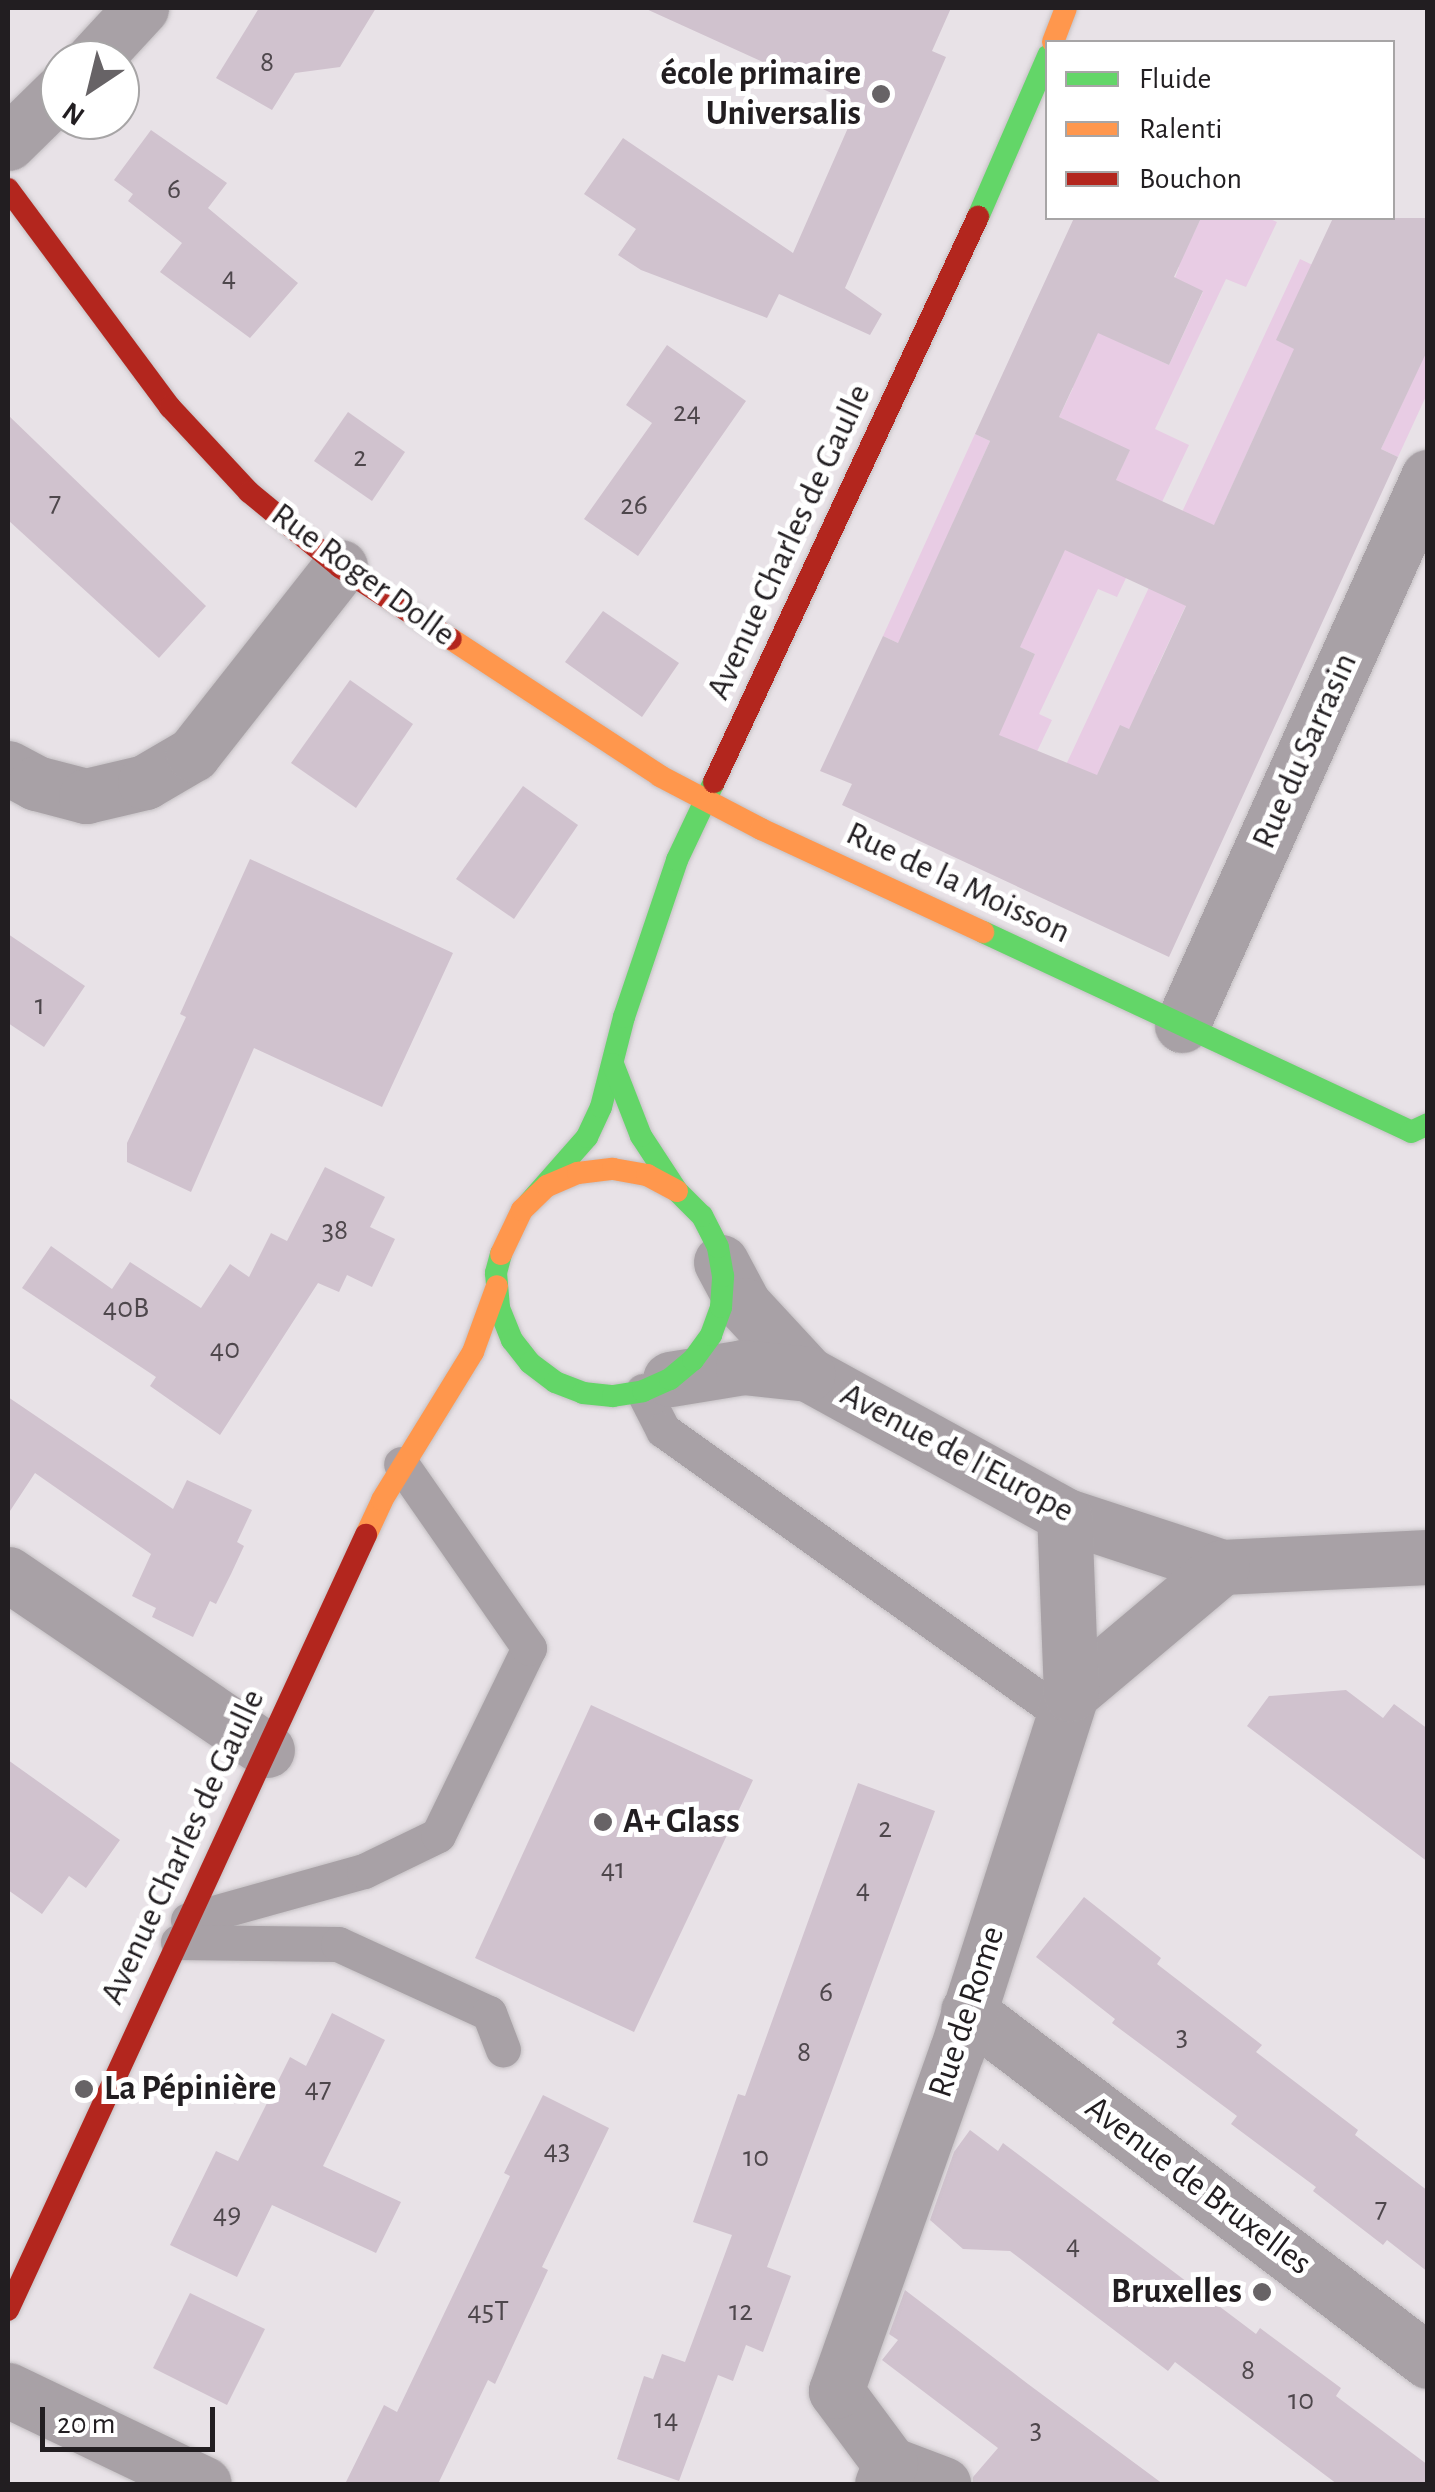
<!DOCTYPE html>
<html>
<head>
<meta charset="utf-8">
<style>
	body { margin:0 }
	#map { position:relative; width:1435px; height:2492px; overflow:hidden; background:#e8e2e7; font-family:"Alegreya Sans",sans-serif }
	div>[style] { position:absolute }
	[style*='--x'] { left:calc(var(--x)*1px); top:calc(var(--y)*1px); width:calc(var(--w)*1px); rotate:calc(var(--a)*1deg) }
	.green>* { inset:0; background:#e8cce4 }
	.building>* { inset:0; background:#d0c2ce }
	.roads { filter:drop-shadow(0 0 2px #c4c0c3) drop-shadow(0 0 2px #c4c0c3) }
	.lane>* { height:35px; margin:-17.5px; padding:0 17.5px; transform-origin:17.5px; border-radius:17.5px; background:#a8a1a6 }
	.street>* { height:55px; margin:-27.5px; padding:0 27.5px; transform-origin:27.5px; border-radius:27.5px; background:#a8a1a6 }
	.fast>* { height:22px; margin:-11px; padding:0 11px; transform-origin:11px; border-radius:11px; background:#63d668 }
	.slow>* { height:22px; margin:-11px; padding:0 11px; transform-origin:11px; border-radius:11px; background:#ff974d }
	.jam>* { height:22px; margin:-11px; padding:0 11px; transform-origin:11px; border-radius:11px; background:#b3261e }
	.dots>* { width:28px; height:28px; translate:-50% -50%; box-sizing:border-box; border:5px solid #fff; border-radius:50% }
	span { translate:-50% -50%; white-space:nowrap; text-align:center; line-height:1.15; -webkit-text-stroke:10px #fff; paint-order:stroke }
	.number-label { font-size:30px; color:#4e474c }
	.number-label span { -webkit-text-stroke-width:0 }
	.poi-label { font-size:35px; color:#221e21; font-weight:700 }
	.right { translate:-100% -50%; text-align:right }
	.left { translate:0 -50%; text-align:left }
	.street-label { font-size:35px; color:#221e21 }
	.frame { position:absolute; inset:0; border:10px solid #221e21; pointer-events:none }
	.legend { position:absolute; left:1045px; top:40px; width:350px; height:180px; box-sizing:border-box; background:#fff; border:2px solid #a7a5a6; margin:0; padding:12px 18px; list-style:none; font-size:30px; color:#221e21 }
	.legend li { display:flex; align-items:center; gap:20px; height:50px }
	.legend b { width:50px; border:2px solid #a7a5a6 }
	.north { position:absolute; left:40px; top:40px; width:100px; height:100px; box-sizing:border-box; background:#fff; border:2px solid #a7a5a6; border-radius:50%; rotate:215deg; font-size:28px; font-weight:700; line-height:40px; text-align:center; color:#221e21 }
	.north::after { content:''; display:block; margin:auto; width:35px; height:45px; background:#676366; clip-path:polygon(50% 0,100% 100%,50% 72%,0 100%) }
	.scale { position:absolute; left:40px; top:2407px; width:175px; height:45px; box-sizing:border-box; border:5px solid #221e21; border-top:0; padding-left:12px; font-size:30px; line-height:35px; white-space:nowrap; color:#221e21; -webkit-text-stroke:8px #fff; paint-order:stroke }
</style>
</head>
<body>
<div id="map">
	<div class="green">
		<i style="clip-path:polygon(1201px 218px,1268px 218px,1277px 222px,1246px 287px,1226px 279px,1155px 429px,1189px 445px,1117px 597px,1098px 589px,1039px 714px,1052px 720px,993px 844px,971px 795px,1035px 654px,1020px 647px,898px 643px,883px 636px,975px 434px,990px 441px,953px 523px,1116px 480px,1129px 451px,1059px 417px,1073px 388px,1010px 359px,1035px 303px,1169px 365px,1203px 292px,1175px 278px,1179px 267px,1164px 260px,1193px 235px)"></i>
		<i style="clip-path:polygon(1300px 259px,1427px 320px,1427px 394px,1398px 457px,1381px 449px,1423px 358px,1312px 357px,1271px 400px,1203px 550px,1162px 555px)"></i>
		<i style="clip-path:polygon(1152px 581px,1188px 601px,1154px 674px,1164px 679px,1097px 775px,1057px 784px)"></i>
	</div>
	<div class="building">
		<i style="clip-path:polygon(259px 8px,376px 8px,340px 67px,295px 73px,272px 110px,216px 78px)"></i>
		<i style="clip-path:polygon(644px 8px,951px 8px,932px 51px,946px 57px,845px 288px,882px 314px,870px 335px,779px 294px,767px 318px,641px 270px,618px 255px,636px 229px,584px 194px,623px 138px,793px 253px,858px 105px)"></i>
		<i style="clip-path:polygon(151px 130px,227px 183px,208px 208px,298px 283px,250px 338px,160px 272px,182px 243px,128px 201px,133px 194px,114px 180px)"></i>
		<i style="clip-path:polygon(evenodd,1074px 218px,1201px 218px,1174px 277px,1203px 291px,1169px 365px,1098px 333px,1059px 417px,1130px 450px,1116px 480px,1214px 525px,1294px 349px,1276px 340px,1333px 218px,1428px 218px,1428px 349px,1381px 449px,1398px 457px,1169px 957px,842px 805px,852px 784px,820px 771px,883px 636px,898px 643px,990px 441px,975px 434px,1074px 218px,1065px 550px,1186px 606px,1129px 729px,1120px 725px,1097px 775px,999px 735px,1035px 654px,1020px 647px,1065px 550px)"></i>
		<i style="clip-path:polygon(667px 345px,746px 401px,638px 556px,584px 519px,652px 423px,626px 405px)"></i>
		<i style="clip-path:polygon(348px 412px,405px 452px,372px 501px,314px 461px)"></i>
		<i style="clip-path:polygon(8px 415px,206px 606px,159px 658px,8px 520px)"></i>
		<i style="clip-path:polygon(603px 611px,679px 663px,642px 717px,565px 662px)"></i>
		<i style="clip-path:polygon(350px 680px,413px 724px,356px 808px,291px 763px)"></i>
		<i style="clip-path:polygon(523px 786px,578px 825px,514px 919px,456px 879px)"></i>
		<i style="clip-path:polygon(250px 859px,453px 953px,382px 1107px,254px 1048px,191px 1192px,127px 1162px,127px 1143px,186px 1017px,180px 1014px)"></i>
		<i style="clip-path:polygon(8px 934px,85px 986px,44px 1047px,8px 1023px)"></i>
		<i style="clip-path:polygon(325px 1167px,385px 1197px,370px 1227px,395px 1239px,372px 1287px,347px 1275px,339px 1292px,318px 1283px,220px 1435px,150px 1386px,156px 1377px,22px 1288px,51px 1246px,112px 1289px,130px 1262px,201px 1308px,230px 1264px,249px 1277px,271px 1233px,287px 1241px)"></i>
		<i style="clip-path:polygon(8px 1397px,173px 1509px,187px 1480px,252px 1510px,237px 1542px,244px 1546px,231px 1574px,216px 1604px,210px 1601px,193px 1637px,152px 1617px,156px 1608px,132px 1596px,151px 1554px,35px 1473px,8px 1514px)"></i>
		<i style="clip-path:polygon(1346px 1690px,1383px 1718px,1394px 1704px,1428px 1729px,1428px 1862px,1247px 1726px,1269px 1696px)"></i>
		<i style="clip-path:polygon(591px 1705px,753px 1780px,634px 2032px,475px 1958px)"></i>
		<i style="clip-path:polygon(8px 1760px,120px 1840px,86px 1888px,69px 1876px,42px 1914px,8px 1890px)"></i>
		<i style="clip-path:polygon(858px 1783px,935px 1811px,767px 2267px,791px 2276px,763px 2352px,746px 2345px,733px 2381px,718px 2375px,679px 2481px,617px 2459px,644px 2376px,653px 2379px,662px 2354px,685px 2362px,732px 2235px,693px 2222px,738px 2094px,745px 2096px)"></i>
		<i style="clip-path:polygon(1084px 1897px,1161px 1958px,1157px 1964px,1262px 2045px,1256px 2052px,1358px 2130px,1355px 2135px,1428px 2191px,1428px 2272px,1387px 2240px,1383px 2245px,1313px 2191px,1316px 2187px,1231px 2124px,1237px 2116px,1112px 2023px,1115px 2019px,1036px 1957px)"></i>
		<i style="clip-path:polygon(332px 2013px,385px 2040px,323px 2166px,401px 2202px,376px 2253px,272px 2205px,237px 2277px,170px 2245px,216px 2151px,238px 2161px,290px 2057px,306px 2066px)"></i>
		<i style="clip-path:polygon(543px 2095px,609px 2128px,542px 2267px,548px 2270px,495px 2384px,488px 2380px,438px 2484px,345px 2484px,384px 2405px,397px 2412px,510px 2176px,504px 2173px)"></i>
		<i style="clip-path:polygon(970px 2130px,998px 2151px,1003px 2143px,1256px 2334px,1260px 2328px,1341px 2388px,1336px 2396px,1428px 2465px,1428px 2484px,1337px 2484px,1175px 2362px,1168px 2371px,1010px 2251px,963px 2249px,930px 2220px,954px 2152px)"></i>
		<i style="clip-path:polygon(905px 2290px,1028px 2384px,1163px 2484px,973px 2484px,973px 2477px,998px 2448px,882px 2360px,898px 2340px,889px 2334px)"></i>
		<i style="clip-path:polygon(190px 2293px,265px 2329px,227px 2405px,153px 2368px)"></i>
	</div>
	<div class="roads">
		<div class="lane">
			<i style="--x:643;--y:1391;--w:44;--a:62.9"></i>
			<i style="--x:663;--y:1430;--w:493;--a:35.5"></i>
			<i style="--x:188;--y:1920;--w:183;--a:-15.6"></i>
			<i style="--x:364;--y:1871;--w:82;--a:-25.9"></i>
			<i style="--x:438;--y:1835;--w:208;--a:-64.1"></i>
			<i style="--x:529;--y:1648;--w:224;--a:-124.8"></i>
			<i style="--x:178;--y:1942;--w:160;--a:0.7"></i>
			<i style="--x:338;--y:1944;--w:166;--a:24.6"></i>
			<i style="--x:489;--y:2013;--w:39;--a:69"></i>
		</div>
		<div class="street">
			<i style="--x:93;--y:60;--w:71;--a:-47.3"></i>
			<i style="--x:8;--y:143;--w:73;--a:-44.4"></i>
			<i style="--x:8;--y:768;--w:32;--a:28"></i>
			<i style="--x:36;--y:783;--w:52;--a:14.6"></i>
			<i style="--x:86;--y:796;--w:61;--a:-13.3"></i>
			<i style="--x:145;--y:782;--w:56;--a:-30.3"></i>
			<i style="--x:193;--y:754;--w:238;--a:-51.8"></i>
			<i style="--x:1182;--y:1025;--w:601;--a:-65.82"></i>
			<i style="--x:721;--y:1262;--w:49;--a:61.9"></i>
			<i style="--x:744;--y:1305;--w:94;--a:47.2"></i>
			<i style="--x:808;--y:1374;--w:292;--a:28.8"></i>
			<i style="--x:1064;--y:1515;--w:166;--a:18.2"></i>
			<i style="--x:1222;--y:1567;--w:206;--a:-2.8"></i>
			<i style="--x:670;--y:1379;--w:74;--a:-9.3"></i>
			<i style="--x:743;--y:1367;--w:65;--a:6.1"></i>
			<i style="--x:8;--y:1574;--w:313;--a:34.2"></i>
			<i style="--x:1071;--y:1694;--w:197;--a:-40.1"></i>
			<i style="--x:968;--y:2011;--w:578;--a:37.27"></i>
			<i style="--x:8;--y:2390;--w:217;--a:25.6"></i>
			<i style="--x:890;--y:2464;--w:57;--a:20.7"></i>
			<i style="--x:882;--y:2484;--w:22;--a:-68"></i>
			<i style="--x:890;--y:2464;--w:91;--a:-126.5"></i>
			<i style="--x:836;--y:2391;--w:362;--a:-70.5"></i>
			<i style="--x:957;--y:2050;--w:374;--a:-72.2"></i>
			<i style="--x:1071;--y:1694;--w:179;--a:-92.2"></i>
		</div>
		<div class="fast">
			<i style="--x:978;--y:217;--w:176;--a:-66.5"></i>
			<i style="--x:983;--y:932;--w:472;--a:25"></i>
			<i style="--x:1411;--y:1132;--w:19;--a:-25"></i>
			<i style="--x:529;--y:1203;--w:88;--a:-48.7"></i>
			<i style="--x:587;--y:1137;--w:33;--a:-65"></i>
			<i style="--x:601;--y:1107;--w:93;--a:-75.7"></i>
			<i style="--x:624;--y:1017;--w:166;--a:-71.3"></i>
			<i style="--x:677;--y:860;--w:86;--a:-64.6"></i>
			<i style="--x:501;--y:1254;--w:20;--a:105"></i>
			<i style="--x:496;--y:1273;--w:35;--a:85"></i>
			<i style="--x:499;--y:1308;--w:35;--a:68"></i>
			<i style="--x:512;--y:1340;--w:29;--a:52"></i>
			<i style="--x:530;--y:1363;--w:31;--a:37"></i>
			<i style="--x:555;--y:1382;--w:30;--a:21"></i>
			<i style="--x:583;--y:1393;--w:30;--a:6"></i>
			<i style="--x:613;--y:1396;--w:30;--a:-9"></i>
			<i style="--x:643;--y:1391;--w:30;--a:-24"></i>
			<i style="--x:670;--y:1379;--w:30;--a:-40"></i>
			<i style="--x:693;--y:1360;--w:31;--a:-54"></i>
			<i style="--x:711;--y:1335;--w:30;--a:-70"></i>
			<i style="--x:721;--y:1307;--w:31;--a:-86"></i>
			<i style="--x:723;--y:1276;--w:29;--a:-100"></i>
			<i style="--x:718;--y:1247;--w:35;--a:-117"></i>
			<i style="--x:702;--y:1216;--w:35;--a:-135"></i>
			<i style="--x:677;--y:1191;--w:66;--a:-123.2"></i>
			<i style="--x:641;--y:1136;--w:77;--a:-111.3"></i>
		</div>
		<div class="slow">
			<i style="--x:1053;--y:42;--w:36;--a:-69"></i>
			<i style="--x:451;--y:639;--w:250;--a:33.2"></i>
			<i style="--x:660;--y:776;--w:114;--a:27.7"></i>
			<i style="--x:761;--y:829;--w:245;--a:24.9"></i>
			<i style="--x:501;--y:1254;--w:49;--a:-64.5"></i>
			<i style="--x:522;--y:1210;--w:35;--a:-44"></i>
			<i style="--x:547;--y:1186;--w:34;--a:-23"></i>
			<i style="--x:578;--y:1173;--w:35;--a:-7"></i>
			<i style="--x:613;--y:1169;--w:35;--a:10"></i>
			<i style="--x:647;--y:1175;--w:34;--a:28"></i>
			<i style="--x:366;--y:1535;--w:38;--a:-65"></i>
			<i style="--x:382;--y:1500;--w:174;--a:-58.4"></i>
			<i style="--x:473;--y:1352;--w:70;--a:-70"></i>
		</div>
		<div class="jam">
			<i style="--x:8;--y:189;--w:272;--a:53.4"></i>
			<i style="--x:170;--y:407;--w:116;--a:47.1"></i>
			<i style="--x:249;--y:492;--w:118;--a:39.5"></i>
			<i style="--x:340;--y:567;--w:132;--a:33"></i>
			<i style="--x:714;--y:782;--w:624;--a:-64.96"></i>
			<i style="--x:8;--y:2310;--w:854;--a:-65.21"></i>
		</div>
	</div>
	<div class="dots">
		<i style="left:881px;top:94px;background:#676366"></i>
		<i style="left:603px;top:1822px;background:#676366"></i>
		<i style="left:84px;top:2089px;background:#676366"></i>
		<i style="left:1262px;top:2292px;background:#676366"></i>
	</div>
	<div class="number-label">
		<span style="left:267px;top:62px">8</span>
		<span style="left:174px;top:189px">6</span>
		<span style="left:229px;top:277px">4</span>
		<span style="left:687px;top:412px">24</span>
		<span style="left:360px;top:457px">2</span>
		<span style="left:55px;top:502px">7</span>
		<span style="left:634px;top:505px">26</span>
		<span style="left:40px;top:1005px">1</span>
		<span style="left:335px;top:1230px">38</span>
		<span style="left:126px;top:1308px">40B</span>
		<span style="left:225px;top:1349px">40</span>
		<span style="left:885px;top:1828px">2</span>
		<span style="left:613px;top:1869px">41</span>
		<span style="left:863px;top:1889px">4</span>
		<span style="left:826px;top:1992px">6</span>
		<span style="left:1182px;top:2036px">3</span>
		<span style="left:804px;top:2052px">8</span>
		<span style="left:318px;top:2088px">47</span>
		<span style="left:557px;top:2150px">43</span>
		<span style="left:756px;top:2157px">10</span>
		<span style="left:1381px;top:2208px">7</span>
		<span style="left:227px;top:2214px">49</span>
		<span style="left:1073px;top:2245px">4</span>
		<span style="left:488px;top:2311px">45T</span>
		<span style="left:741px;top:2311px">12</span>
		<span style="left:1248px;top:2370px">8</span>
		<span style="left:1301px;top:2400px">10</span>
		<span style="left:666px;top:2419px">14</span>
		<span style="left:1036px;top:2429px">3</span>
	</div>
	<div class="poi-label">
		<span class="right" style="left:861px;top:94px">école primaire<br>Universalis</span>
		<span class="left" style="left:623px;top:1822px">A+ Glass</span>
		<span class="left" style="left:104px;top:2089px">La Pépinière</span>
		<span class="right" style="left:1242px;top:2292px">Bruxelles</span>
	</div>
	<div class="street-label">
		<span style="left:789px;top:542px;rotate:-65deg">Avenue Charles de Gaulle</span>
		<span style="left:363px;top:575px;rotate:36deg">Rue Roger Dolle</span>
		<span style="left:1305px;top:751px;rotate:-66deg">Rue du Sarrasin</span>
		<span style="left:958px;top:883px;rotate:25deg">Rue de la Moisson</span>
		<span style="left:957px;top:1453px;rotate:28deg">Avenue de l'Europe</span>
		<span style="left:183px;top:1847px;rotate:-65deg">Avenue Charles de Gaulle</span>
		<span style="left:967px;top:2012px;rotate:-72deg">Rue de Rome</span>
		<span style="left:1198px;top:2186px;rotate:37deg">Avenue de Bruxelles</span>
	</div>
	<div class="frame"></div>
	<ul class="legend">
	<li><b style="height:12px;background:#63d668"></b>Fluide</li>
	<li><b style="height:12px;background:#ff974d"></b>Ralenti</li>
	<li><b style="height:12px;background:#b3261e"></b>Bouchon</li>
	</ul>
	<div class="north">N</div>
	<div class="scale">20 m</div>
</div>
</body>
</html>
